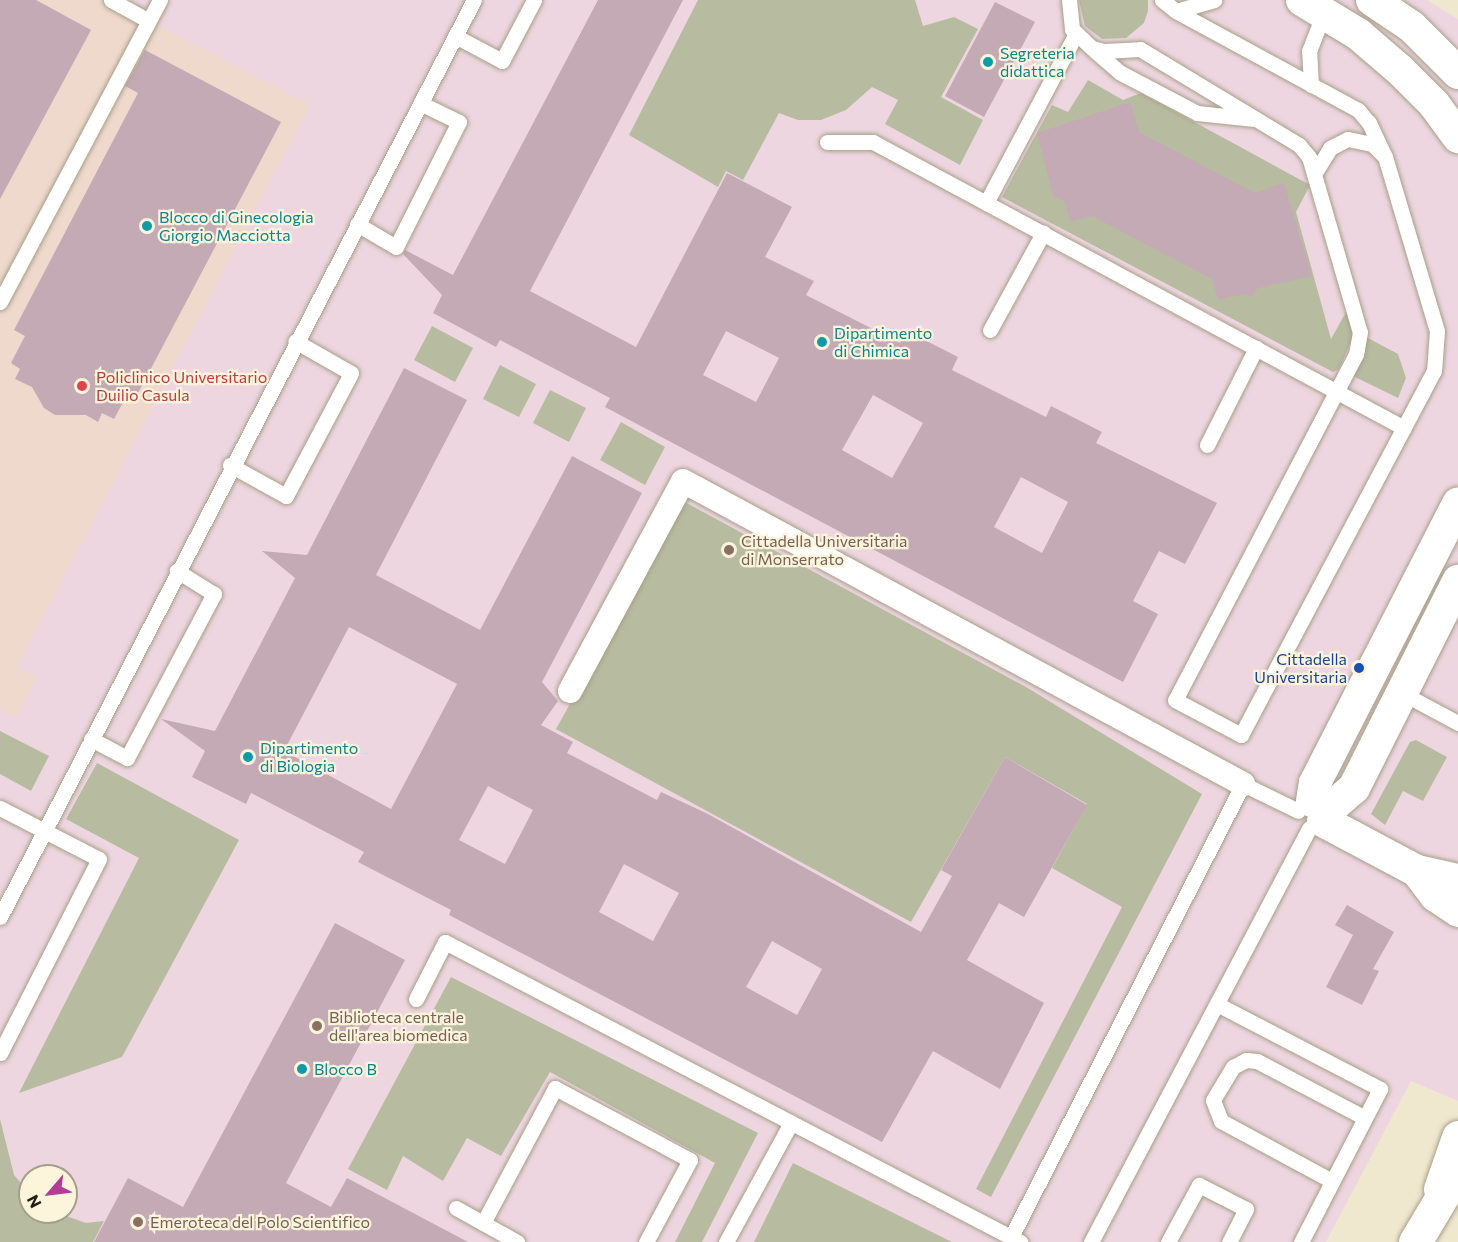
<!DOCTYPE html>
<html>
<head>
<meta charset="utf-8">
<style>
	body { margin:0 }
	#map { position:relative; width:1458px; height:1242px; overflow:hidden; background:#f0e7cf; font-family:Commissioner,sans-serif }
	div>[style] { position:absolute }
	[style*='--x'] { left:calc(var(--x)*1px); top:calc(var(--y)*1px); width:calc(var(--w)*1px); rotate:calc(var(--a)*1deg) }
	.education>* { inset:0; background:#eed6e0 }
	.medical>* { inset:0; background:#efd8cc }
	.green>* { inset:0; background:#b7bca1 }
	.building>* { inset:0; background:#c3aab5 }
	.roads { filter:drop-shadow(0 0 2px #a79f88) drop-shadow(0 0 2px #a79f88) }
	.service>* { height:15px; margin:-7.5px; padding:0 7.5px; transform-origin:7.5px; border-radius:7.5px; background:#fff }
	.pedestrian>* { height:24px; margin:-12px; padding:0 12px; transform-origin:12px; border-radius:12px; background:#fff }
	.minor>* { height:32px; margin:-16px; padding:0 16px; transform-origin:16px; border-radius:16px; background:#fff }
	.secondary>* { height:33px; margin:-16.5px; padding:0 16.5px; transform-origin:16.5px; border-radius:16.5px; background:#fff }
	.dots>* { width:16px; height:16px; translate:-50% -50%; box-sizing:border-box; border:3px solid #fdf4dc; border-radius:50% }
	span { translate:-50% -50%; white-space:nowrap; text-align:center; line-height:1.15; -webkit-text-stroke:4.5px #fdf4dc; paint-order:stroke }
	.culture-label { font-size:16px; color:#0d838f }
	.left { translate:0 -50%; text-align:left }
	.health-label { font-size:16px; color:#be3a42 }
	.education-label { font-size:16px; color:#785e54 }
	.transit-label { font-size:16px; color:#164399 }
	.right { translate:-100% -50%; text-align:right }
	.north { position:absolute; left:18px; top:1164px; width:60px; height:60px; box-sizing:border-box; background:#fdf4dc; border:2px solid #a59e8c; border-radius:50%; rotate:242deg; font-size:16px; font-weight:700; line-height:24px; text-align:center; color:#211e15 }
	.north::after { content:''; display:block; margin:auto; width:21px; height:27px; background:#b23d95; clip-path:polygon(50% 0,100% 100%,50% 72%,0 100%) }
</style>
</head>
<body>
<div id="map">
	<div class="education">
		<i style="clip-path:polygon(evenodd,0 0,1427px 0,1458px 19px,1458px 1101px,1411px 1081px,1326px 1242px,0 1242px,0 0,30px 1176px,66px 1176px,66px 1212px,30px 1212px,30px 1176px)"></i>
	</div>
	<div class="medical">
		<i style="clip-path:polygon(0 0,110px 0,310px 105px,17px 667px,37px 678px,16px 718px,0 710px)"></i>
	</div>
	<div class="green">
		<i style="clip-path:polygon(698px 0,915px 0,923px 26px,954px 17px,978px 29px,941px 97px,983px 120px,960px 165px,885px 124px,898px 100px,872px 87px,846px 110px,821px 120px,798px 120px,779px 113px,743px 180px,726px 171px,718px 187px,629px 135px)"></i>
		<i style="clip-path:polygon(1079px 0,1148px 0,1148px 11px,1144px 23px,1126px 38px,1102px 39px,1085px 26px)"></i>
		<i style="clip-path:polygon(1088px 80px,1123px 100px,1141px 93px,1310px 185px,1296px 212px,1331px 339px,1346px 312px,1353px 337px,1339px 369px,1333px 372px,1002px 197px,1052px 105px,1068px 112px)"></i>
		<i style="clip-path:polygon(432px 326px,473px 348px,455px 382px,414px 360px)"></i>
		<i style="clip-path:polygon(1366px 337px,1398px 354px,1406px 378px,1398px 398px,1351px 375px)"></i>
		<i style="clip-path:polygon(500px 365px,536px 384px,519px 417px,483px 399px)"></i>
		<i style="clip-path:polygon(550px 390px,586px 408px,569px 442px,533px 423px)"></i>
		<i style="clip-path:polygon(621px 422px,665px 447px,645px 485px,600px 460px)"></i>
		<i style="clip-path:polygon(683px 501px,1026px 687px,1202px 794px,991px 1197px,976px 1189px,1122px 907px,1052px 868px,1087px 804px,1005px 757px,911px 922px,556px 729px)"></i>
		<i style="clip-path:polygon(0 731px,49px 756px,31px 791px,0 774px)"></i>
		<i style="clip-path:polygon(1416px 740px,1447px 757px,1423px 801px,1403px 791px,1385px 825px,1371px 814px,1410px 742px)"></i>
		<i style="clip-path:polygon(97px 763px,239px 840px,122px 1057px,19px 1093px,139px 858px,66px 819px)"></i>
		<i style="clip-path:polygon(451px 977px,758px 1133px,702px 1242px,675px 1242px,715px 1163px,550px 1072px,501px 1156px,467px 1138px,443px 1181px,403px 1156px,387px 1190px,348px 1169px)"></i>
		<i style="clip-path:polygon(0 1119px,14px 1175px,30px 1193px,30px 1212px,55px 1212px,86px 1223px,104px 1221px,93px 1242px,0 1242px)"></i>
		<i style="clip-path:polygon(793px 1163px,952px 1242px,754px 1242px)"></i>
	</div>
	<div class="building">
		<i style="clip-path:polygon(0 0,36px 0,91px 30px,0 199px)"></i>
		<i style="clip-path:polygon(evenodd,598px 0,683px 0,530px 291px,636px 347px,727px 173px,792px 207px,765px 257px,814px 281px,806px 295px,900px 343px,907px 331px,958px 357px,952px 370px,1046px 417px,1051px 406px,1102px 432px,1096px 443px,1217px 503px,1185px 564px,1159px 551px,1133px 601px,1158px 614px,1123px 682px,605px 407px,610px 398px,500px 340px,496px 347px,433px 313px,442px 295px,403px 254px,405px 250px,453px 275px,598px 0,726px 331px,779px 358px,756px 402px,703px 375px,726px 331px,598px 0,873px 395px,923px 423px,892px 478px,842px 450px,873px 395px,598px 0,1021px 477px,1068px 502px,1042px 553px,994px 527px,1021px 477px)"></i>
		<i style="clip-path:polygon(995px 2px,1035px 22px,984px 117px,945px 96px)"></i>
		<i style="clip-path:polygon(145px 50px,281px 122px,136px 397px,128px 393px,114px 419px,102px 413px,98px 422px,86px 415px,55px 415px,44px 408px,32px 387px,15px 379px,20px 369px,11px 363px,25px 336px,14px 330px,138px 93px,125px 86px)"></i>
		<i style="clip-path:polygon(1130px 102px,1139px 132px,1255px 193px,1284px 183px,1312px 276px,1258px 288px,1251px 297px,1244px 294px,1218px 300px,1212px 279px,1092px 216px,1070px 222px,1065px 202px,1053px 196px,1037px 133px)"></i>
		<i style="clip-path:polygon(evenodd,404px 368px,467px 400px,376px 575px,480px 630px,572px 456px,642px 493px,542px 682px,558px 701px,541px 725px,573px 742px,567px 753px,657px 800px,661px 792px,708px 814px,921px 932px,952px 876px,941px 870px,1005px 757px,1087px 805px,1024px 917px,999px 903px,967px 960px,1044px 1003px,1000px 1089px,933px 1051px,882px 1142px,449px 915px,451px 910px,358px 862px,364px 852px,251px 793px,246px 804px,192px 777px,205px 751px,161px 719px,215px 731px,295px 578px,262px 551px,307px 555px,404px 368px,349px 627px,457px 684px,391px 809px,284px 751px,349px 627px,404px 368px,488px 786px,533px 810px,505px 864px,459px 840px,488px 786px,404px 368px,624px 864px,679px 893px,653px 941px,599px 912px,624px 864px,404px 368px,772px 941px,822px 969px,797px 1015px,746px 987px,772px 941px)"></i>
		<i style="clip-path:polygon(1347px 905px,1394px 932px,1373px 969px,1379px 971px,1362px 1005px,1326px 987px,1353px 935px,1335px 925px)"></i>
		<i style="clip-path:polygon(335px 923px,405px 960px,286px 1183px,331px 1207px,347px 1178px,468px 1242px,94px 1242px,128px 1178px,183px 1207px)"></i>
	</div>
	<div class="roads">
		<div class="service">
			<i style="--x:111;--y:0;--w:43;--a:28.9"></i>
			<i style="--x:1069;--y:0;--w:29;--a:84"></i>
			<i style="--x:1072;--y:29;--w:28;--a:44"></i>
			<i style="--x:1092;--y:48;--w:12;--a:14"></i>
			<i style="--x:1104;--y:51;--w:36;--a:-3"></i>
			<i style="--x:1140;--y:49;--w:186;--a:31.1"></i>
			<i style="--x:1299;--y:145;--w:16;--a:50"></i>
			<i style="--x:1309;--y:157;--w:182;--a:73.8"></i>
			<i style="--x:1360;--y:332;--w:22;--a:100"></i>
			<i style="--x:1356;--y:354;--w:390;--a:117.6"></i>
			<i style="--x:1175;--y:700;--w:75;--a:27.9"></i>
			<i style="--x:1241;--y:735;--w:412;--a:-62.1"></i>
			<i style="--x:1434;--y:371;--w:40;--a:-85.7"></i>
			<i style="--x:1437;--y:331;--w:182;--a:-106.6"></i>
			<i style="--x:1385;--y:157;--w:38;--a:-115"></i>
			<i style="--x:1369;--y:123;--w:17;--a:-130"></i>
			<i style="--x:1358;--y:110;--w:207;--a:-151.5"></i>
			<i style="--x:1176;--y:11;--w:18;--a:-142"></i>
			<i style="--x:1176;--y:11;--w:40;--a:-16"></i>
			<i style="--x:455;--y:36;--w:53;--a:28"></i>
			<i style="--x:502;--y:61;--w:69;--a:-62.3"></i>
			<i style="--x:1094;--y:50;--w:33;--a:41"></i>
			<i style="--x:1119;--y:72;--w:88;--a:27.7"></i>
			<i style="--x:1197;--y:113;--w:58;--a:5.9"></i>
			<i style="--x:1311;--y:85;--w:34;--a:-93"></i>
			<i style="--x:1309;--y:51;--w:41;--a:-68.5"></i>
			<i style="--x:827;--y:142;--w:46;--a:0"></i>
			<i style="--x:873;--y:142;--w:603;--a:28.31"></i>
			<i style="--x:1314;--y:174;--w:31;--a:-58"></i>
			<i style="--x:1330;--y:148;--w:20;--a:-27"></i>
			<i style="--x:1348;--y:139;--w:25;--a:12"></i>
			<i style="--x:1372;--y:144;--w:16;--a:45"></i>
			<i style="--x:986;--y:203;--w:191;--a:-62"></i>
			<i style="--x:357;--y:224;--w:45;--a:30.5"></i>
			<i style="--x:396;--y:247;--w:140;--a:-63.3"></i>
			<i style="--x:459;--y:122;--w:43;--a:-154"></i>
			<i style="--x:0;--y:302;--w:342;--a:-62.1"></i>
			<i style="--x:990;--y:330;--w:111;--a:-61.3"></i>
			<i style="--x:1207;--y:445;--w:109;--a:-63.2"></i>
			<i style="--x:230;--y:465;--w:64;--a:29"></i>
			<i style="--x:286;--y:496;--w:139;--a:-62.1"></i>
			<i style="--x:351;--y:373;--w:64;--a:-150.3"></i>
			<i style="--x:1402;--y:693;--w:64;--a:28.2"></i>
			<i style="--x:91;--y:739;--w:41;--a:27.8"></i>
			<i style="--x:127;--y:758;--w:186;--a:-62.1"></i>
			<i style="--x:214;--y:594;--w:44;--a:-148.1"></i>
			<i style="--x:0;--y:808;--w:111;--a:27.3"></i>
			<i style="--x:99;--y:859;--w:218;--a:117"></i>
			<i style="--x:0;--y:917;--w:1032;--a:-62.67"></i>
			<i style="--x:416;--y:999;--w:64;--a:-63"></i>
			<i style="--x:445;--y:942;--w:649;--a:27.55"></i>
			<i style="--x:1217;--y:1004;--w:184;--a:27.5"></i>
			<i style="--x:1380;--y:1089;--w:172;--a:117.3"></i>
			<i style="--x:1332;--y:1181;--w:126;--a:-151.6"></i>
			<i style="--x:1221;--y:1121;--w:22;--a:-111"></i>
			<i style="--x:1213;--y:1100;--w:39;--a:-59"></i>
			<i style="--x:1233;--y:1067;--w:15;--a:-28"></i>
			<i style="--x:1246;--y:1060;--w:11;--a:5"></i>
			<i style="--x:1257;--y:1061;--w:122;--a:27.8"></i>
			<i style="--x:456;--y:1208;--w:70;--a:29.1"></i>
			<i style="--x:483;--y:1223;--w:153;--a:-61.9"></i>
			<i style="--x:555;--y:1088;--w:153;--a:28.1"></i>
			<i style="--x:690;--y:1160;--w:93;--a:118.2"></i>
			<i style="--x:1011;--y:1237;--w:509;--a:-62.88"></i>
			<i style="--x:1243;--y:784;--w:61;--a:26.1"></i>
			<i style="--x:726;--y:1242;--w:136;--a:-61.4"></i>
			<i style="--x:1091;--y:1242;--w:468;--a:-62.2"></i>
			<i style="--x:1168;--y:1242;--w:65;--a:-61.5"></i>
			<i style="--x:1199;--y:1185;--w:53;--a:27.1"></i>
			<i style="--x:1246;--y:1209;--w:37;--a:117"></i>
		</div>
		<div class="pedestrian">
			<i style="--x:570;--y:691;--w:238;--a:-61.7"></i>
			<i style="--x:683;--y:481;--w:637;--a:28.42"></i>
		</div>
		<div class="minor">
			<i style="--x:1302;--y:0;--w:66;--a:31.3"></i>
			<i style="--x:1358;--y:34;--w:55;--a:40.6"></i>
			<i style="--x:1400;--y:70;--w:48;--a:45"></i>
			<i style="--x:1434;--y:104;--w:41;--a:54"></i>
			<i style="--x:1372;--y:0;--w:48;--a:34"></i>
			<i style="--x:1412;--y:27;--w:65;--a:45"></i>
			<i style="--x:1312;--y:801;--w:18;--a:-81"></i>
			<i style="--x:1315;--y:783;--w:314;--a:-62.9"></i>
			<i style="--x:1325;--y:813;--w:38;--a:-41"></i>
			<i style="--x:1354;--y:788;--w:232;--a:-63.3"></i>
			<i style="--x:1323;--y:821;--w:106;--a:28"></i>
			<i style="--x:1417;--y:871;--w:31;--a:53"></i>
			<i style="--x:1436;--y:896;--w:27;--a:34"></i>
			<i style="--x:1417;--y:871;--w:42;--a:12.4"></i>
		</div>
		<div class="secondary">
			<i style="--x:1440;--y:1189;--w:55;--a:-70.9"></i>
			<i style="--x:1415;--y:1242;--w:84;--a:-59.2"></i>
		</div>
	</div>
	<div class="dots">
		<i style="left:988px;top:62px;background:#0f9aa8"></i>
		<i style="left:147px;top:226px;background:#0f9aa8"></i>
		<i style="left:822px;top:342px;background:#0f9aa8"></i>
		<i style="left:82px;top:386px;background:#e0444e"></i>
		<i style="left:729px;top:550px;background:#8d6e63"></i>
		<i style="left:1359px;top:668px;background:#1a4fb4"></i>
		<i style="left:248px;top:757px;background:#0f9aa8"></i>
		<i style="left:317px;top:1026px;background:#8d6e63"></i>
		<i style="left:302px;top:1069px;background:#0f9aa8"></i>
		<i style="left:138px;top:1222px;background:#8d6e63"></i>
	</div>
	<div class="culture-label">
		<span class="left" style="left:1000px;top:62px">Segreteria<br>didattica</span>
		<span class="left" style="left:159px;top:226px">Blocco di Ginecologia<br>Giorgio Macciotta</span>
		<span class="left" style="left:834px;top:342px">Dipartimento<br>di Chimica</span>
		<span class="left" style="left:260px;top:757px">Dipartimento<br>di Biologia</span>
		<span class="left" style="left:314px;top:1069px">Blocco B</span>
	</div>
	<div class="health-label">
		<span class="left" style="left:96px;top:386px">Policlinico Universitario<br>Duilio Casula</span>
	</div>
	<div class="education-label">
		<span class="left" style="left:741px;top:550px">Cittadella Universitaria<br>di Monserrato</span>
		<span class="left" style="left:329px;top:1026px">Biblioteca centrale<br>dell'area biomedica</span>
		<span class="left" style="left:150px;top:1222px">Emeroteca del Polo Scientifico</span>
	</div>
	<div class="transit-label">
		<span class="right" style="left:1347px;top:668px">Cittadella<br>Universitaria</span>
	</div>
	<div class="north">N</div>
</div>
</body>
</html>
